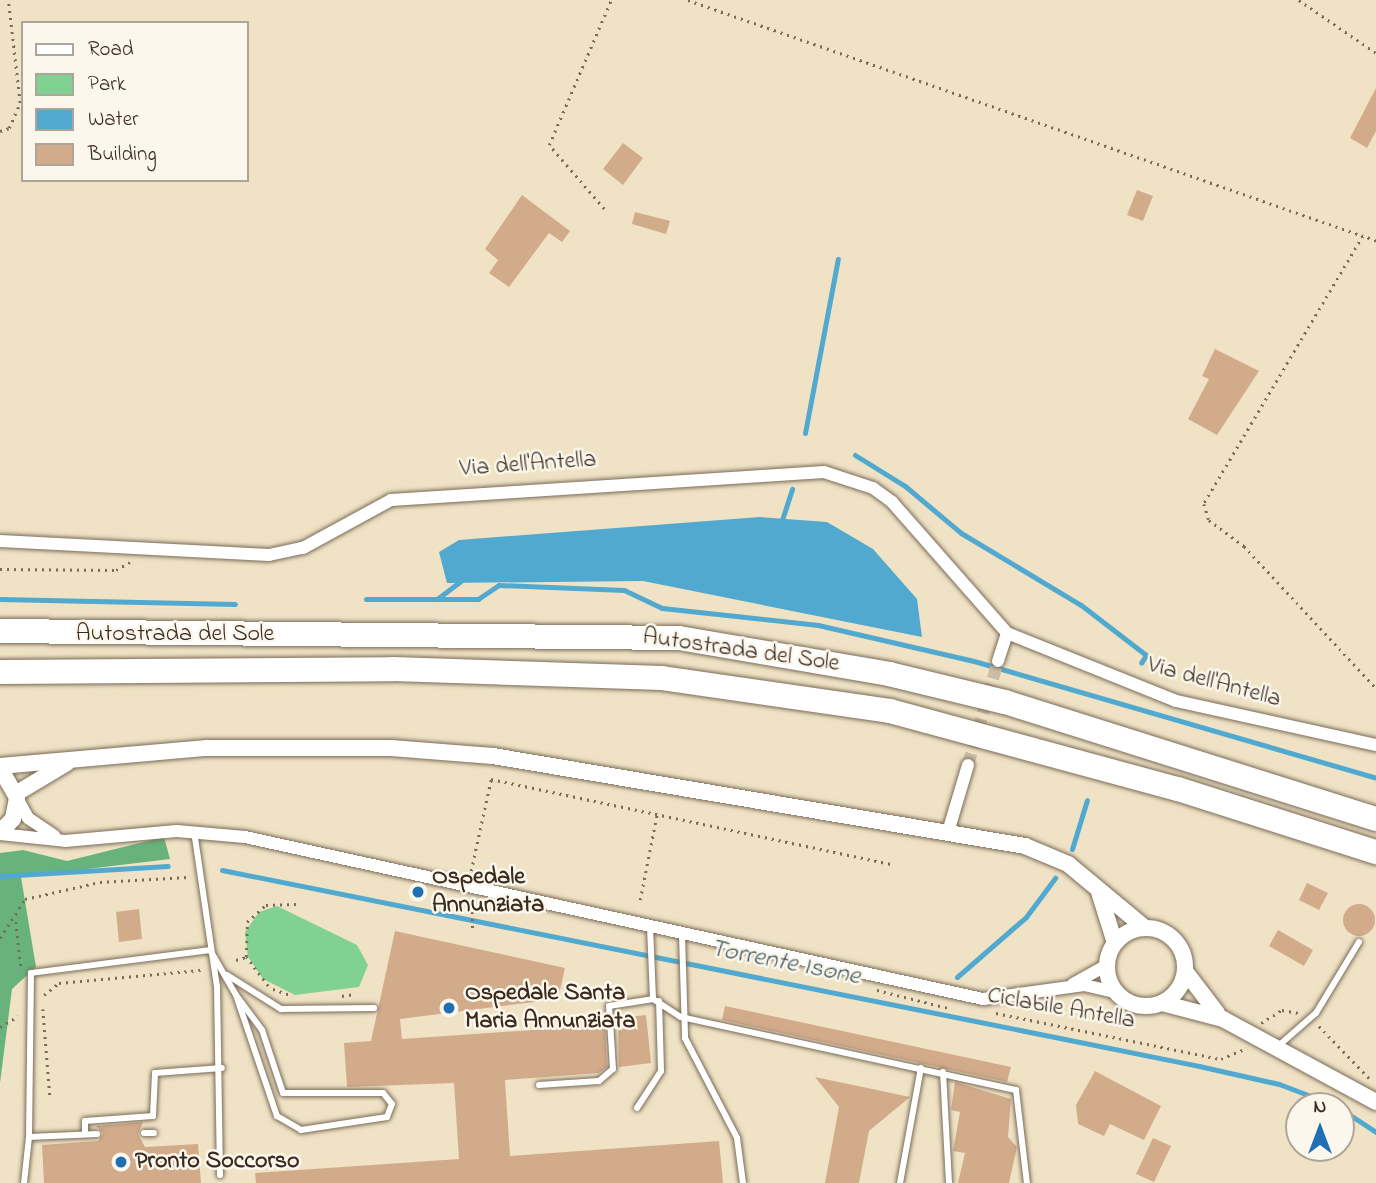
<!DOCTYPE html>
<html>
<head>
<meta charset="utf-8">
<style>
	body { margin:0 }
	#map { position:relative; width:1376px; height:1183px; overflow:hidden; background:#f0e3c5; font-family:"Indie Flower",sans-serif }
	div>[style] { position:absolute }
	[style*='--x'] { left:calc(var(--x)*1px); top:calc(var(--y)*1px); width:calc(var(--w)*1px); rotate:calc(var(--a)*1deg) }
	.green>* { inset:0; background:#80d192 }
	.forest>* { inset:0; background:#68b37c }
	.water>* { inset:0; background:#52a9cf }
	.stream>* { height:5px; margin:-2.5px; padding:0 2.5px; transform-origin:2.5px; border-radius:2.5px; background:#52a9cf }
	.building>* { inset:0; background:#d2ab8b }
	.round { border-radius:50% }
	.minor-tunnel>* { height:12px; margin-top:-6px; transform-origin:0; background:repeating-linear-gradient(90deg,#ccbea4 0 12px,transparent 0 18px) }
	.path>* { height:2.5px; margin-top:-1.25px; transform-origin:0; background:repeating-linear-gradient(90deg,#7a6b58 0 2px,transparent 0 7px) }
	.roads { filter:drop-shadow(0 0 2px #7a6b58) drop-shadow(0 0 2px #7a6b58) }
	.service>* { height:6px; margin:-3px; padding:0 3px; transform-origin:3px; border-radius:3px; background:#fff }
	.minor>* { height:12px; margin:-6px; padding:0 6px; transform-origin:6px; border-radius:6px; background:#fff }
	.tertiary>* { height:16px; margin:-8px; padding:0 8px; transform-origin:8px; border-radius:8px; background:#fff }
	.tertiary>.ring { margin:-8px; padding:0; box-sizing:content-box; background:none; border:16px solid #fff; border-radius:50% }
	.motorway>* { height:24px; margin:-12px; padding:0 12px; transform-origin:12px; border-radius:12px; background:#fff }
	.dots>* { width:19px; height:19px; translate:-50% -50%; box-sizing:border-box; border:4px solid #fbf7ec; border-radius:50% }
	span { translate:-50% -50%; white-space:nowrap; text-align:center; line-height:1.15; -webkit-text-stroke:5px #fbf7ec; paint-order:stroke }
	.street-label { font-size:24px; color:#3b2a1e }
	.poi-label { font-size:24px; color:#3b2a1e; font-weight:700 }
	.left { translate:0 -50%; text-align:left }
	.water-label { font-size:26px; color:#445d65; font-style:italic }
	.legend { position:absolute; left:21px; top:21px; width:228px; height:161px; box-sizing:border-box; background:#fbf7ec; border:2px solid #aea59a; margin:0; padding:9px 12px; list-style:none; font-size:21px; color:#3b2a1e }
	.legend li { display:flex; align-items:center; gap:14px; height:35px }
	.legend b { width:35px; border:2px solid #aea59a }
	.north { position:absolute; left:1285px; top:1092px; width:70px; height:70px; box-sizing:border-box; background:#fbf7ec; border:2px solid #aea59a; border-radius:50%; rotate:0deg; font-size:19px; font-weight:700; line-height:28px; text-align:center; color:#3b2a1e }
	.north::after { content:''; display:block; margin:auto; width:24px; height:32px; background:#1f6fb2; clip-path:polygon(50% 0,100% 100%,50% 72%,0 100%) }
</style>
</head>
<body>
<div id="map">
	<div class="green">
		<i style="clip-path:polygon(277px 906px,357px 945px,368px 965px,359px 987px,295px 995px,263px 979px,248px 957px,245px 932px,259px 912px)"></i>
	</div>
	<div class="forest">
		<i style="clip-path:polygon(164px 837px,170px 859px,21px 877px,36px 967px,12px 989px,0 1083px,0 853px,23px 850px,67px 861px)"></i>
	</div>
	<div class="water">
		<i style="clip-path:polygon(760px 517px,827px 522px,873px 549px,917px 599px,922px 637px,643px 581px,447px 583px,439px 552px,459px 540px)"></i>
	</div>
	<div class="stream">
		<i style="--x:805;--y:433;--w:177;--a:-79.3"></i>
		<i style="--x:855;--y:455;--w:59;--a:31.8"></i>
		<i style="--x:905;--y:486;--w:73;--a:40"></i>
		<i style="--x:961;--y:533;--w:140;--a:31"></i>
		<i style="--x:1081;--y:605;--w:82;--a:37.6"></i>
		<i style="--x:1146;--y:655;--w:9;--a:122"></i>
		<i style="--x:781;--y:523;--w:36;--a:-72"></i>
		<i style="--x:0;--y:599;--w:235;--a:1.2"></i>
		<i style="--x:366;--y:599;--w:112;--a:0"></i>
		<i style="--x:478;--y:599;--w:25;--a:-34"></i>
		<i style="--x:499;--y:585;--w:125;--a:2.3"></i>
		<i style="--x:624;--y:590;--w:42;--a:25.3"></i>
		<i style="--x:662;--y:608;--w:157;--a:6.2"></i>
		<i style="--x:818;--y:625;--w:160;--a:13"></i>
		<i style="--x:974;--y:661;--w:419;--a:16.2"></i>
		<i style="--x:437;--y:599;--w:31;--a:-37"></i>
		<i style="--x:1072;--y:849;--w:51;--a:-73"></i>
		<i style="--x:222;--y:870;--w:996;--a:11.34"></i>
		<i style="--x:1199;--y:1066;--w:82;--a:12.7"></i>
		<i style="--x:1279;--y:1084;--w:62;--a:20.8"></i>
		<i style="--x:0;--y:876;--w:168;--a:-3.4"></i>
		<i style="--x:957;--y:977;--w:91;--a:-41"></i>
		<i style="--x:1026;--y:917;--w:49;--a:-53.4"></i>
		<i style="--x:1341;--y:1109;--w:42;--a:33.3"></i>
	</div>
	<div class="building">
		<i style="clip-path:polygon(1376px 88px,1376px 131px,1367px 148px,1350px 138px)"></i>
		<i style="clip-path:polygon(623px 143px,643px 158px,623px 185px,603px 169px)"></i>
		<i style="clip-path:polygon(1137px 190px,1153px 196px,1143px 221px,1127px 215px)"></i>
		<i style="clip-path:polygon(522px 195px,570px 231px,562px 242px,549px 233px,509px 287px,489px 273px,498px 260px,485px 249px)"></i>
		<i style="clip-path:polygon(635px 212px,670px 221px,666px 234px,632px 224px)"></i>
		<i style="clip-path:polygon(1215px 349px,1259px 371px,1217px 435px,1188px 419px,1209px 379px,1202px 376px)"></i>
		<i style="clip-path:polygon(1307px 883px,1328px 893px,1319px 910px,1299px 900px)"></i>
		<i class="round" style="left:1343px;top:904px;width:32px;height:32px"></i>
		<i style="clip-path:polygon(139px 909px,142px 939px,119px 942px,116px 912px)"></i>
		<i style="clip-path:polygon(1278px 930px,1313px 950px,1304px 966px,1269px 946px)"></i>
		<i style="clip-path:polygon(395px 931px,565px 968px,558px 999px,400px 1019px,402px 1039px,605px 1025px,607px 1067px,599px 1073px,505px 1080px,510px 1156px,719px 1141px,723px 1183px,256px 1183px,255px 1173px,459px 1159px,454px 1083px,347px 1087px,344px 1043px,371px 1041px)"></i>
		<i style="clip-path:polygon(725px 1006px,1011px 1067px,1007px 1082px,722px 1020px)"></i>
		<i style="clip-path:polygon(646px 1015px,651px 1063px,619px 1067px,618px 1018px)"></i>
		<i style="clip-path:polygon(1095px 1071px,1161px 1106px,1144px 1140px,1110px 1124px,1104px 1136px,1078px 1124px,1076px 1105px)"></i>
		<i style="clip-path:polygon(815px 1077px,910px 1097px,869px 1131px,859px 1183px,825px 1183px,839px 1107px)"></i>
		<i style="clip-path:polygon(955px 1082px,1011px 1099px,1008px 1137px,1017px 1147px,1009px 1183px,958px 1183px,965px 1153px,953px 1151px,960px 1112px,951px 1110px)"></i>
		<i style="clip-path:polygon(143px 1122px,138px 1134px,145px 1147px,198px 1144px,201px 1183px,44px 1183px,42px 1145px,98px 1141px,103px 1133px,96px 1126px)"></i>
		<i style="clip-path:polygon(1153px 1138px,1171px 1146px,1154px 1182px,1136px 1174px)"></i>
	</div>
	<div class="minor-tunnel">
		<i style="--x:968;--y:765;--w:108;--a:-73.9"></i>
	</div>
	<div class="path">
		<i style="--x:688;--y:0;--w:715;--a:19.27"></i>
		<i style="--x:1299;--y:0;--w:93;--a:34.5"></i>
		<i style="--x:0;--y:131;--w:9;--a:-18"></i>
		<i style="--x:9;--y:128;--w:27;--a:-66"></i>
		<i style="--x:20;--y:103;--w:104;--a:-96.6"></i>
		<i style="--x:604;--y:209;--w:84;--a:-130.7"></i>
		<i style="--x:549;--y:145;--w:158;--a:-66.8"></i>
		<i style="--x:1376;--y:241;--w:14;--a:-159"></i>
		<i style="--x:1363;--y:236;--w:312;--a:120.7"></i>
		<i style="--x:1204;--y:504;--w:17;--a:73"></i>
		<i style="--x:1209;--y:520;--w:44;--a:36.6"></i>
		<i style="--x:1244;--y:546;--w:194;--a:47.1"></i>
		<i style="--x:0;--y:569;--w:116;--a:0.5"></i>
		<i style="--x:116;--y:570;--w:16;--a:-30"></i>
		<i style="--x:471;--y:871;--w:94;--a:-77.7"></i>
		<i style="--x:491;--y:779;--w:410;--a:12"></i>
		<i style="--x:640;--y:900;--w:88;--a:-78.8"></i>
		<i style="--x:472;--y:905;--w:27;--a:88"></i>
		<i style="--x:16;--y:922;--w:45;--a:83.7"></i>
		<i style="--x:0;--y:938;--w:46;--a:-57.3"></i>
		<i style="--x:25;--y:899;--w:77;--a:-12.8"></i>
		<i style="--x:100;--y:882;--w:88;--a:-3.3"></i>
		<i style="--x:236;--y:960;--w:10;--a:-17"></i>
		<i style="--x:268;--y:986;--w:36;--a:-127"></i>
		<i style="--x:246;--y:957;--w:35;--a:-88"></i>
		<i style="--x:247;--y:922;--w:25;--a:-42"></i>
		<i style="--x:266;--y:905;--w:30;--a:-2"></i>
		<i style="--x:273;--y:989;--w:21;--a:19"></i>
		<i style="--x:877;--y:990;--w:73;--a:14.2"></i>
		<i style="--x:44;--y:995;--w:19;--a:-39"></i>
		<i style="--x:59;--y:983;--w:145;--a:-5.2"></i>
		<i style="--x:342;--y:996;--w:13;--a:-9"></i>
		<i style="--x:43;--y:1009;--w:87;--a:85.4"></i>
		<i style="--x:996;--y:1013;--w:230;--a:11.6"></i>
		<i style="--x:1221;--y:1059;--w:28;--a:-23"></i>
		<i style="--x:1261;--y:1023;--w:25;--a:-32"></i>
		<i style="--x:1282;--y:1010;--w:17;--a:10"></i>
		<i style="--x:1319;--y:1026;--w:74;--a:46.1"></i>
		<i style="--x:0;--y:1027;--w:21;--a:-31"></i>
	</div>
	<div class="roads">
		<div class="service">
			<i style="--x:194;--y:831;--w:157;--a:81.6"></i>
			<i style="--x:217;--y:986;--w:189;--a:89.1"></i>
			<i style="--x:650;--y:927;--w:72;--a:87.6"></i>
			<i style="--x:653;--y:999;--w:33;--a:33"></i>
			<i style="--x:681;--y:1017;--w:343;--a:12.3"></i>
			<i style="--x:1016;--y:1090;--w:94;--a:83.3"></i>
			<i style="--x:682;--y:934;--w:104;--a:88.3"></i>
			<i style="--x:685;--y:1038;--w:113;--a:62.5"></i>
			<i style="--x:737;--y:1138;--w:45;--a:82.4"></i>
			<i style="--x:210;--y:950;--w:52;--a:60"></i>
			<i style="--x:236;--y:995;--w:128;--a:71.3"></i>
			<i style="--x:277;--y:1116;--w:28;--a:30"></i>
			<i style="--x:301;--y:1130;--w:87;--a:-8.6"></i>
			<i style="--x:387;--y:1117;--w:14;--a:-69"></i>
			<i style="--x:392;--y:1104;--w:14;--a:-129"></i>
			<i style="--x:383;--y:1093;--w:100;--a:180"></i>
			<i style="--x:283;--y:1093;--w:66;--a:-108.4"></i>
			<i style="--x:262;--y:1030;--w:44;--a:-126.6"></i>
			<i style="--x:227;--y:975;--w:64;--a:32.2"></i>
			<i style="--x:281;--y:1009;--w:93;--a:-0.6"></i>
			<i style="--x:1276;--y:1048;--w:53;--a:-41.2"></i>
			<i style="--x:1316;--y:1013;--w:83;--a:-58.8"></i>
			<i style="--x:943;--y:1072;--w:111;--a:86.9"></i>
			<i style="--x:539;--y:1085;--w:60;--a:-3.8"></i>
			<i style="--x:599;--y:1081;--w:18;--a:-41"></i>
			<i style="--x:613;--y:1069;--w:63;--a:-93.6"></i>
			<i style="--x:609;--y:1006;--w:45;--a:-9"></i>
			<i style="--x:637;--y:1108;--w:44;--a:-57"></i>
			<i style="--x:661;--y:1071;--w:70;--a:-91.6"></i>
			<i style="--x:144;--y:1133;--w:10;--a:0"></i>
			<i style="--x:85;--y:1134;--w:13;--a:-90"></i>
			<i style="--x:85;--y:1121;--w:68;--a:-4.2"></i>
			<i style="--x:153;--y:1116;--w:43;--a:-87.3"></i>
			<i style="--x:155;--y:1073;--w:67;--a:-4.3"></i>
			<i style="--x:97;--y:1134;--w:68;--a:177.5"></i>
			<i style="--x:29;--y:1137;--w:164;--a:-89.3"></i>
			<i style="--x:31;--y:973;--w:180;--a:-7.3"></i>
			<i style="--x:24;--y:1183;--w:46;--a:-83.8"></i>
			<i style="--x:900;--y:1183;--w:117;--a:-79.7"></i>
		</div>
		<div class="minor">
			<i style="--x:0;--y:541;--w:269;--a:3"></i>
			<i style="--x:269;--y:555;--w:35;--a:-12"></i>
			<i style="--x:303;--y:548;--w:100;--a:-28.6"></i>
			<i style="--x:391;--y:500;--w:434;--a:-3.7"></i>
			<i style="--x:824;--y:472;--w:52;--a:18.1"></i>
			<i style="--x:873;--y:488;--w:24;--a:36"></i>
			<i style="--x:892;--y:502;--w:174;--a:48.7"></i>
			<i style="--x:1007;--y:633;--w:182;--a:21.9"></i>
			<i style="--x:1176;--y:701;--w:205;--a:12.4"></i>
			<i style="--x:998;--y:661;--w:29;--a:-72"></i>
			<i style="--x:17;--y:798;--w:23;--a:61"></i>
			<i style="--x:28;--y:818;--w:32;--a:34"></i>
			<i style="--x:948;--y:832;--w:70;--a:-73.4"></i>
			<i style="--x:0;--y:834;--w:65;--a:6.1"></i>
			<i style="--x:65;--y:841;--w:112;--a:-5.1"></i>
			<i style="--x:177;--y:831;--w:68;--a:5"></i>
			<i style="--x:245;--y:837;--w:756;--a:12.38"></i>
			<i style="--x:983;--y:999;--w:102;--a:-7.9"></i>
			<i style="--x:1084;--y:985;--w:32;--a:13"></i>
			<i style="--x:1073;--y:984;--w:38;--a:-29"></i>
		</div>
		<div class="tertiary">
			<i style="--x:0;--y:766;--w:208;--a:-5"></i>
			<i style="--x:207;--y:748;--w:184;--a:0"></i>
			<i style="--x:391;--y:748;--w:102;--a:4.5"></i>
			<i style="--x:493;--y:756;--w:540;--a:9.6"></i>
			<i style="--x:1025;--y:846;--w:47;--a:22.7"></i>
			<i style="--x:1068;--y:864;--w:99;--a:39.7"></i>
			<i style="--x:0;--y:768;--w:34;--a:60"></i>
			<i style="--x:17;--y:798;--w:21;--a:101"></i>
			<i style="--x:13;--y:819;--w:18;--a:135"></i>
			<i style="--x:17;--y:793;--w:58;--a:-31"></i>
			<i style="--x:1099;--y:892;--w:53;--a:72.6"></i>
			<i class="ring" style="left:1107px;top:928px;width:62px;height:62px"></i>
			<i style="--x:1185;--y:971;--w:53;--a:52.7"></i>
			<i style="--x:1162;--y:1003;--w:63;--a:14.7"></i>
			<i style="--x:1223;--y:1019;--w:174;--a:28.5"></i>
		</div>
		<div class="motorway">
			<i style="--x:0;--y:631;--w:679;--a:0.59"></i>
			<i style="--x:679;--y:638;--w:213;--a:9.7"></i>
			<i style="--x:889;--y:674;--w:119;--a:13.6"></i>
			<i style="--x:1005;--y:702;--w:389;--a:17.5"></i>
			<i style="--x:0;--y:672;--w:393;--a:-0.4"></i>
			<i style="--x:393;--y:669;--w:269;--a:1.9"></i>
			<i style="--x:662;--y:678;--w:230;--a:8.2"></i>
			<i style="--x:890;--y:711;--w:298;--a:15.2"></i>
			<i style="--x:1178;--y:789;--w:208;--a:17.7"></i>
		</div>
	</div>
	<div class="dots">
		<i style="left:418px;top:892px;background:#1f6fb2"></i>
		<i style="left:449px;top:1008px;background:#1f6fb2"></i>
		<i style="left:121px;top:1162px;background:#1f6fb2"></i>
	</div>
	<div class="street-label">
		<span style="left:528px;top:465px;rotate:-4deg">Via dell'Antella</span>
		<span style="left:175px;top:635px">Autostrada del Sole</span>
		<span style="left:741px;top:651px;rotate:8deg">Autostrada del Sole</span>
		<span style="left:1214px;top:683px;rotate:15deg">Via dell'Antella</span>
		<span style="left:1061px;top:1009px;rotate:10deg">Ciclabile Antella</span>
	</div>
	<div class="poi-label">
		<span class="left" style="left:432px;top:892px">Ospedale<br>Annunziata</span>
		<span class="left" style="left:465px;top:1008px">Ospedale Santa<br>Maria Annunziata</span>
		<span class="left" style="left:135px;top:1162px">Pronto Soccorso</span>
	</div>
	<div class="water-label">
		<span style="left:785px;top:964px;rotate:11deg">Torrente Isone</span>
	</div>
	<ul class="legend">
	<li><b style="height:9px;background:#fff"></b>Road</li>
	<li><b style="height:19px;background:#80d192"></b>Park</li>
	<li><b style="height:19px;background:#52a9cf"></b>Water</li>
	<li><b style="height:19px;background:#d2ab8b"></b>Building</li>
	</ul>
	<div class="north">N</div>
</div>
</body>
</html>
